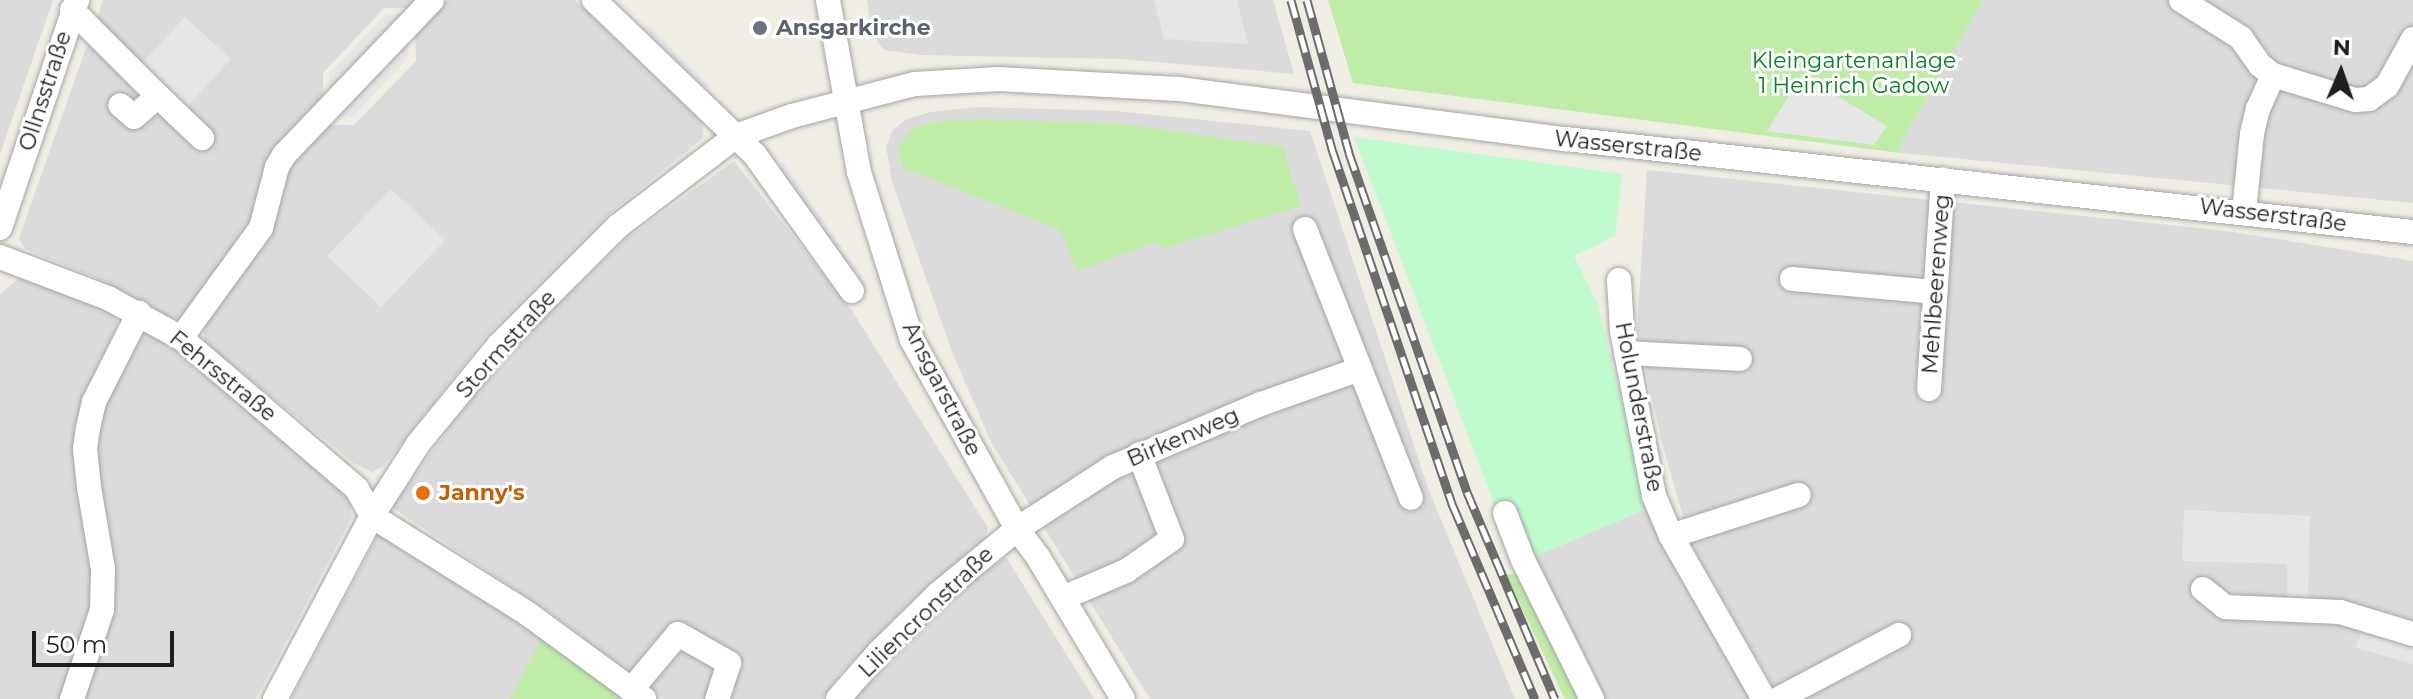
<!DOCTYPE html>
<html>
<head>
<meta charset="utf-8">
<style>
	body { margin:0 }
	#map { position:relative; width:2413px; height:699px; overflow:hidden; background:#efede4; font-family:Montserrat,sans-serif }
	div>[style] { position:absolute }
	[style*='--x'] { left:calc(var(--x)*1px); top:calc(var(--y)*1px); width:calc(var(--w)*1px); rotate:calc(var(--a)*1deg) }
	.residential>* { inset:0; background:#dcdbdb }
	.grass>* { inset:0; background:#bfeca7 }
	.park>* { inset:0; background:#bffbcd }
	.parking>* { inset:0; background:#e6e6e6 }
	.roads { filter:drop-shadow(0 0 2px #a5a5a5) drop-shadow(0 0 2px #a5a5a5) }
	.minor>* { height:24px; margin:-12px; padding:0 12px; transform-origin:12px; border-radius:12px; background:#fff }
	.rail>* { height:9px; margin-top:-4.5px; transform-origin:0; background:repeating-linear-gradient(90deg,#fff 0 18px,#6c6c6c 0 36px); box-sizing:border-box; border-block:2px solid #6c6c6c }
	.dots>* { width:22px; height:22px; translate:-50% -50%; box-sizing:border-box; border:4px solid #fff; border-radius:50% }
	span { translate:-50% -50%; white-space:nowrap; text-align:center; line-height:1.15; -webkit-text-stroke:6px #fff; paint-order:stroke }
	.worship-label { font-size:22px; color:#5b616d; font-weight:700 }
	.left { translate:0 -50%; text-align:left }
	.park-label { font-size:22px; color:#088024 }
	.street-label { font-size:22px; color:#1e1e1e }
	.food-label { font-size:22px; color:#c56008; font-weight:700 }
	.north { position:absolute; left:2301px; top:32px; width:80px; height:80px; -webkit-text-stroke:6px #fff; paint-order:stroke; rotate:2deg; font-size:22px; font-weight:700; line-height:32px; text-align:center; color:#1e1e1e }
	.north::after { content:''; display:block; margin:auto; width:28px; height:36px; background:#1e1e1e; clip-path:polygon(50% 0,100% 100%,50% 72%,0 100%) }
	.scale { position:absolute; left:32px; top:631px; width:142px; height:36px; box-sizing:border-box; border:4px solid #1e1e1e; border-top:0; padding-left:10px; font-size:24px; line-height:28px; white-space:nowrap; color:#1e1e1e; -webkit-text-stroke:6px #fff; paint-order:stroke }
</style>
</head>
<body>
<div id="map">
	<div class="residential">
		<i style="clip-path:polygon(0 0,53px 0,0 154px)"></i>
		<i style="clip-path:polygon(103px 0,417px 0,409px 8px,384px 8px,323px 73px,323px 99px,251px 226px,181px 320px,166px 316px,94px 277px,25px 249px,19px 238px)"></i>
		<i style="clip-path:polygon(448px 0,575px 0,702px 121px,703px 138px,607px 216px,488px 334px,384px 466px,372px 472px,355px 464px,205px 343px,203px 328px,268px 233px,281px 178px,321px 125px,354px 125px,416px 61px,415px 34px)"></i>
		<i style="clip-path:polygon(867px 0,1273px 0,1294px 74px,1120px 59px,920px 55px,884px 50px,872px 34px)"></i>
		<i style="clip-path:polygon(1983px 0,2413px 0,2413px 203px,1901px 153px,1902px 141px)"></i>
		<i style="clip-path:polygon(977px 107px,1116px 111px,1310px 131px,1428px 488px,1515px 699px,1150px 699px,991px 442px,952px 352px,892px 182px,886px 146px,893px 130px,907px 119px,931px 112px)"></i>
		<i style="clip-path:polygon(734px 161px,851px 309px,988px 528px,985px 539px,935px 580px,842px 672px,823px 699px,664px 699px,555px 616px,391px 507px,502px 358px,627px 238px)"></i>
		<i style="clip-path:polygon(1647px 170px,2227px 231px,2413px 261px,2413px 699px,1780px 699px,1691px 545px,1662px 443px,1637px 330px)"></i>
		<i style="clip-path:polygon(18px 279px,39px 280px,115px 314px,117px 327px,85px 396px,74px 432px,75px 471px,92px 562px,92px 607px,82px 648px,60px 699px,0 699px,0 295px)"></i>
		<i style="clip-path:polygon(154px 332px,347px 493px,352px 517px,256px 699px,82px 699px,105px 643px,113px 604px,94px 449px,102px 406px,141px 334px)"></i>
		<i style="clip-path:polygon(1648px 508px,1751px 699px,1602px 699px,1534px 557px)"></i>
		<i style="clip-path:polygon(381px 530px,523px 622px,630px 699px,291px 699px)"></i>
		<i style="clip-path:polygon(1006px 557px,1094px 699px,854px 699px,902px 644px,954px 595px)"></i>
	</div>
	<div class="grass">
		<i style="clip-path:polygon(1328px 0,1983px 0,1902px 141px,1901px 153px,1353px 83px)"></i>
		<i style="clip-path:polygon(974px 119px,1115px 123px,1283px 147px,1301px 206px,1162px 249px,1157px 242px,1078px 271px,1059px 229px,903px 168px,897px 149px,913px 128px,933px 122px)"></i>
		<i style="clip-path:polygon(1520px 573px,1582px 699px,1565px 699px,1506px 575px)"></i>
		<i style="clip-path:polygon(543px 636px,630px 699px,510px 699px)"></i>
	</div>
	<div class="park">
		<i style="clip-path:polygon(1354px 137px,1622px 174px,1615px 236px,1574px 256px,1598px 305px,1648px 508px,1534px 557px,1511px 501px,1495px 506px)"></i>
	</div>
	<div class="parking">
		<i style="clip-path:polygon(1154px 0,1237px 0,1248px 44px,1164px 39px)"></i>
		<i style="clip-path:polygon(386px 14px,408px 14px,330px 97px,329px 74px)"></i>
		<i style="clip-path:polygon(185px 17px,231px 59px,183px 111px,137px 69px)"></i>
		<i style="clip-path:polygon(647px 24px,709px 85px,701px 93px,640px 32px)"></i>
		<i style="clip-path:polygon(407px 37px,408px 58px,352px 118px,331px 116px)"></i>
		<i style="clip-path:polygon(1802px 75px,1887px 126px,1874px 145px,1767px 131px)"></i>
		<i style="clip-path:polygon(783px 162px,863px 278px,852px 291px,763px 165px)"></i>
		<i style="clip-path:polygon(391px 189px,445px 240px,381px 307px,327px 256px)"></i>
		<i style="clip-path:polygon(2184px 510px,2310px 516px,2308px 603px,2287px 602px,2287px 564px,2182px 561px)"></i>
		<i style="clip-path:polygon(2365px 620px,2413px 634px,2413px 664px,2356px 648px)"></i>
	</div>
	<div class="roads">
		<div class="minor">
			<i style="--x:594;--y:0;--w:223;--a:43.9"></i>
			<i style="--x:755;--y:155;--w:167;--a:54.5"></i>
			<i style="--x:828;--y:0;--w:175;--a:79.8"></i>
			<i style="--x:859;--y:172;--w:176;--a:72.5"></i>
			<i style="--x:912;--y:340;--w:216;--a:60.9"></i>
			<i style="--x:1017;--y:529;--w:35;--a:53"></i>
			<i style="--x:1038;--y:557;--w:165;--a:59.1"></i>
			<i style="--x:2181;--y:0;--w:71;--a:32.3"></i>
			<i style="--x:2241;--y:38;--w:33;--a:55"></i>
			<i style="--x:2260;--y:65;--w:16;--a:38"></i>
			<i style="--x:2273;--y:75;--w:86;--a:17"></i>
			<i style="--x:2355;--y:100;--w:14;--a:-4"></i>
			<i style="--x:2369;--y:99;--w:22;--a:-36"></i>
			<i style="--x:2387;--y:86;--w:54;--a:-61"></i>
			<i style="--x:72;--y:10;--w:122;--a:45"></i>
			<i style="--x:158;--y:96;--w:32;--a:139"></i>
			<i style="--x:134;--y:117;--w:18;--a:-139"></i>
			<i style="--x:158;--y:96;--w:61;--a:43.7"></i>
			<i style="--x:2244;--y:211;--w:77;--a:-84.1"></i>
			<i style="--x:2252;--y:134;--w:26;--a:-77"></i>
			<i style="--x:2258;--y:109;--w:37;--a:-66"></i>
			<i style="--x:0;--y:228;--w:241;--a:-71.3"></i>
			<i style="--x:1305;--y:229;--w:289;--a:68.5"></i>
			<i style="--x:0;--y:257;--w:116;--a:20.8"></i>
			<i style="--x:108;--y:298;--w:83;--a:28.7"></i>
			<i style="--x:181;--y:338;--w:232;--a:40.6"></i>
			<i style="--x:357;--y:489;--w:31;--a:61"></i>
			<i style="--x:372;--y:516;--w:184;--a:32.1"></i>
			<i style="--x:528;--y:614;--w:144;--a:36.2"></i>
			<i style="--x:1792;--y:279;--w:144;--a:5.2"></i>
			<i style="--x:1619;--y:280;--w:51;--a:86.6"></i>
			<i style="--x:1622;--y:331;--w:168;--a:79"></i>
			<i style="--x:1654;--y:496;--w:43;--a:67"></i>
			<i style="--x:1671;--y:536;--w:188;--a:60.3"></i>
			<i style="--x:181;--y:338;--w:136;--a:-54"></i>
			<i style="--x:261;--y:228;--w:63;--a:-75.3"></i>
			<i style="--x:277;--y:167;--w:14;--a:-60"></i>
			<i style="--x:284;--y:155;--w:214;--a:-46.3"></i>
			<i style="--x:1626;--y:353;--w:114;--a:3"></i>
			<i style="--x:1929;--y:389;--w:210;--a:-86.2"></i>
			<i style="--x:1505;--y:513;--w:50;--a:69"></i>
			<i style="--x:1523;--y:560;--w:155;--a:63.6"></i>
			<i style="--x:1671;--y:536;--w:134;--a:-17.8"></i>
			<i style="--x:2203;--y:589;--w:28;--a:39"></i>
			<i style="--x:2225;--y:607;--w:115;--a:2.5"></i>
			<i style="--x:2340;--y:612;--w:76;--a:16.8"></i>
			<i style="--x:1063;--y:598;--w:69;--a:-23.2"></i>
			<i style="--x:1126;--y:571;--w:56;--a:-34.8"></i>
			<i style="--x:1172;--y:539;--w:91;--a:-111.2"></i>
			<i style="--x:631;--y:690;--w:73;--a:-50"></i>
			<i style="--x:678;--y:634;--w:59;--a:29.6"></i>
			<i style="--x:729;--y:663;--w:38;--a:108"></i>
			<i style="--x:72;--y:699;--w:94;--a:-71.4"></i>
			<i style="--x:102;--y:610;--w:41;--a:-88.6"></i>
			<i style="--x:103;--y:569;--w:83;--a:-99.7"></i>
			<i style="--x:89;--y:487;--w:38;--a:-96"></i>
			<i style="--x:85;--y:449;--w:21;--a:-82"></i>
			<i style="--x:88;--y:428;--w:27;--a:-77"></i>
			<i style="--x:94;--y:402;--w:100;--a:-63.2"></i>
			<i style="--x:275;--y:699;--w:207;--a:-62.1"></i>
			<i style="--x:372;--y:516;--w:85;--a:-57.4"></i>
			<i style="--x:418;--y:444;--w:128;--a:-50.7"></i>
			<i style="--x:499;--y:345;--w:167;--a:-45"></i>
			<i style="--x:617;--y:227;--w:150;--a:-37.4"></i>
			<i style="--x:736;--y:136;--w:59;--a:-19.7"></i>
			<i style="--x:792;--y:116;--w:127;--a:-14.6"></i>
			<i style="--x:915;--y:84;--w:84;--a:-3.4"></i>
			<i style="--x:999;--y:79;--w:180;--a:3.2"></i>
			<i style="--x:1179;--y:89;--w:390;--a:7.4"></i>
			<i style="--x:1566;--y:139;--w:852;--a:6.27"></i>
			<i style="--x:838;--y:699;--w:62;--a:-48.9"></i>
			<i style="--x:879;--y:652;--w:81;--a:-44.5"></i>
			<i style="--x:937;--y:595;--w:104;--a:-39.5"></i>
			<i style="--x:1017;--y:529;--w:114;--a:-32.9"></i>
			<i style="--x:1113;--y:467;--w:161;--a:-23.1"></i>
			<i style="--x:1261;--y:404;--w:105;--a:-19.5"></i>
			<i style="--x:1778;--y:699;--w:137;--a:-27.9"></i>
		</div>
	</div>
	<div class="rail">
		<i style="--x:1291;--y:0;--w:158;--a:74.6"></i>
		<i style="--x:1333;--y:152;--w:374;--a:71.3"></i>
		<i style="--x:1453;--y:506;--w:210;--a:67"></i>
		<i style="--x:1307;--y:0;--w:159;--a:74.6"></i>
		<i style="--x:1349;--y:153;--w:359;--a:70.8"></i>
		<i style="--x:1467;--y:492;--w:225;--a:67"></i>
	</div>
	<div class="dots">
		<i style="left:760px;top:28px;background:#6b7280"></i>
		<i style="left:423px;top:493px;background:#e8710a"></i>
	</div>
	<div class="worship-label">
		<span class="left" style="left:776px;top:28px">Ansgarkirche</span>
	</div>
	<div class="park-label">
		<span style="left:1854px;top:73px">Kleingartenanlage<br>1 Heinrich Gadow</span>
	</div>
	<div class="street-label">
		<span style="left:45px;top:91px;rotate:-72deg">Ollnsstraße</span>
		<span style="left:1628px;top:146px;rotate:6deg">Wasserstraße</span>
		<span style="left:2273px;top:215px;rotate:7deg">Wasserstraße</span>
		<span style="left:1936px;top:284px;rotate:-86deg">Mehlbeerenweg</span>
		<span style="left:506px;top:344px;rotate:-48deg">Stormstraße</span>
		<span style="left:223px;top:376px;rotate:39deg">Fehrsstraße</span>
		<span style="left:942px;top:389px;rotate:63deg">Ansgarstraße</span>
		<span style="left:1639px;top:407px;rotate:79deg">Holunderstraße</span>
		<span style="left:1183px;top:437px;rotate:-23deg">Birkenweg</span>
		<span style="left:926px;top:612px;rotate:-44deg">Liliencronstraße</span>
	</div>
	<div class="food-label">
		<span class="left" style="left:439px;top:493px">Janny's</span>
	</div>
	<div class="north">N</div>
	<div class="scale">50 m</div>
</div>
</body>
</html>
